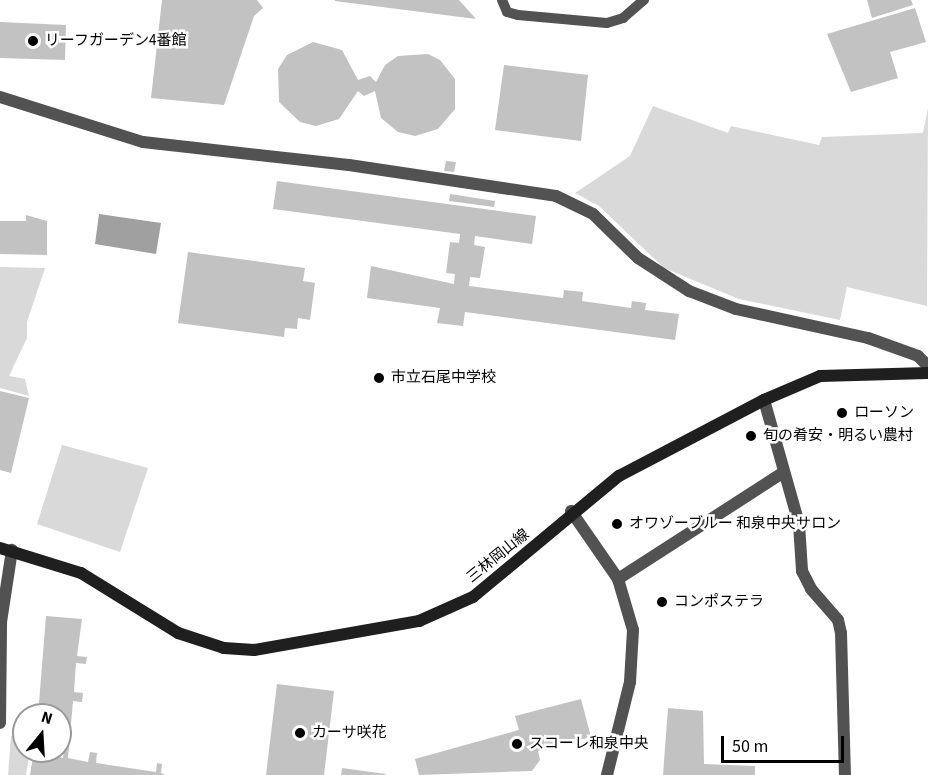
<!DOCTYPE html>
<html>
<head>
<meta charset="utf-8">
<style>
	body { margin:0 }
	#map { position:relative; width:928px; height:775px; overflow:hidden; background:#fff; font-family:"Source Sans 3","Noto Sans JP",sans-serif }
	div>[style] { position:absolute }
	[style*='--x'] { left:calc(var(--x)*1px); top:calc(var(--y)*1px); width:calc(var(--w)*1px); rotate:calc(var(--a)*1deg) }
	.green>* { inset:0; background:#d9d9d9 }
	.water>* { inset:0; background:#a0a0a0 }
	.building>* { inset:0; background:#c2c2c2 }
	.service>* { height:10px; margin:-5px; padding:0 5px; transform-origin:5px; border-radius:5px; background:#525252 }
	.minor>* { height:12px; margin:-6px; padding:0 6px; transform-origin:6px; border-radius:6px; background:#525252 }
	.tertiary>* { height:12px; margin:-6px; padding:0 6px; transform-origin:6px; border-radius:6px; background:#525252 }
	.secondary>* { height:12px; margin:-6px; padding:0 6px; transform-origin:6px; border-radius:6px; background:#1f1f1f }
	.dots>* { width:16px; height:16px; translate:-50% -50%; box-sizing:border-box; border:3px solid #fff; border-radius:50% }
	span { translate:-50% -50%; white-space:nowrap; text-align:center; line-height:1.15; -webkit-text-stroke:5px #fff; paint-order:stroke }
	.poi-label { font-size:15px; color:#000 }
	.left { translate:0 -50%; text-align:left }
	.street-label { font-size:15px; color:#000 }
	.north { position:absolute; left:12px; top:703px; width:60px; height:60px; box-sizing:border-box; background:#fff; border:2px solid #999; border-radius:50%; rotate:18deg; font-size:16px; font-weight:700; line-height:24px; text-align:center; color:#000 }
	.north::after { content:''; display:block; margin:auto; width:21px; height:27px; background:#000; clip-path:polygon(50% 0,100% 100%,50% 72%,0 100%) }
	.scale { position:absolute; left:721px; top:736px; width:123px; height:27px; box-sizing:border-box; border:3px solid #000; border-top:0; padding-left:8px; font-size:18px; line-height:21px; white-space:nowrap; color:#000; -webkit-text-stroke:4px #fff; paint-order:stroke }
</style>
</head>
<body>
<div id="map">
	<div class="green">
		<i style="clip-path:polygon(653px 106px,728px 133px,731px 126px,819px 145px,822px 137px,923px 133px,928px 108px,927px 306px,847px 287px,840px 320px,739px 299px,664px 268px,599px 206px,575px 193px,630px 156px)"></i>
		<i style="clip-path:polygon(0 267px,45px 268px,27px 322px,27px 338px,9px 376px,25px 379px,29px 396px,0 388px)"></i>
		<i style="clip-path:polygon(62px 445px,148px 468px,120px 552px,37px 524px)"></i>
		<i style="clip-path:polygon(11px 736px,24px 736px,24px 751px,30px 751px,26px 775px,8px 775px)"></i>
	</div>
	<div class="water">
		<i style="clip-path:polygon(99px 214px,161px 223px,156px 254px,95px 244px)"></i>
	</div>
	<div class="building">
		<i style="clip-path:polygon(162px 0,257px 0,263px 8px,254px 16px,224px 105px,151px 98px)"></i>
		<i style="clip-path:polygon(335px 0,459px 0,476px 19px,335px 1px)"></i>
		<i style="clip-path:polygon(867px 0,911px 0,913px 5px,872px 18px)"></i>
		<i style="clip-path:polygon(915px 8px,926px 42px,890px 52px,898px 78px,851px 92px,827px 34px)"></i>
		<i style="clip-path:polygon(0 22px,66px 25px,65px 60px,0 58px)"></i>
		<i style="clip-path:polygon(313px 42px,342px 50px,358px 80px,370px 76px,376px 82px,385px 65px,398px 56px,428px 54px,440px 60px,455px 79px,455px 109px,438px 129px,415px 136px,398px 132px,381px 118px,375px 91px,364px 96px,358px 91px,339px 119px,316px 126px,300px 122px,279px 102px,278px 69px,287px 55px)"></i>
		<i style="clip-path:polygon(504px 65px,588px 75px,581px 141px,495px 130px)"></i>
		<i style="clip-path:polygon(446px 161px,456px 162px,454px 172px,444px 171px)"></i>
		<i style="clip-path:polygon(277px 181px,536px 216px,532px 244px,475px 236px,474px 245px,485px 247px,480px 278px,470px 277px,469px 286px,563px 298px,564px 290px,583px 292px,582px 301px,631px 308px,632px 301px,646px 303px,645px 310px,679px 314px,675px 340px,465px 312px,463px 326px,437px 323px,440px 308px,367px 298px,371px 266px,454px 284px,455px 274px,446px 273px,450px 242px,459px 243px,460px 234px,273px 209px)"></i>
		<i style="clip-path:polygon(450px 194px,495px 201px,494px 207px,449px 201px)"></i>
		<i style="clip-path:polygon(26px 215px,47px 221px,47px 255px,0 254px,0 221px,26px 221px)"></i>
		<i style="clip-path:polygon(188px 252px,305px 268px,303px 281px,315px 283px,310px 320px,298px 318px,297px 329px,285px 328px,284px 337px,178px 323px)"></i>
		<i style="clip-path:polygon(0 391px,29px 398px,11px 473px,0 470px)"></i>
		<i style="clip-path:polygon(46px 616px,82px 619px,77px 656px,87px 657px,86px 664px,76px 663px,74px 692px,83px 693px,82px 702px,73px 701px,68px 758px,88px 762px,90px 752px,97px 753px,96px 763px,156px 772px,157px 763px,162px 764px,161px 773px,165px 775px,30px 775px,34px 751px,63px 758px,65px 738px,60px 738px,60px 715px,38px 715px)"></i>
		<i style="clip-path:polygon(277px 684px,334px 691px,324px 775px,266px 775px)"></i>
		<i style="clip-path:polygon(581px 699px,591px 737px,538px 751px,540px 760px,532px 771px,419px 775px,415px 759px,519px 730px,515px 716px)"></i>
		<i style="clip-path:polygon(668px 708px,703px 711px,704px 764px,755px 766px,755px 775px,663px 775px)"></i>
		<i style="clip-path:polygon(342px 768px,386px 774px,385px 775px,341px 775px)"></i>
	</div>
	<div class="service">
		<i style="--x:502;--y:0;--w:13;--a:67"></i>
		<i style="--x:507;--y:12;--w:11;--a:15"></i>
		<i style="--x:518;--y:15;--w:89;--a:5.1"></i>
		<i style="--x:607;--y:23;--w:17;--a:-17"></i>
		<i style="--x:623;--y:18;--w:28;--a:-41"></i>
	</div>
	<div class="minor">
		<i style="--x:0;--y:97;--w:150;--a:17.5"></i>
		<i style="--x:143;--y:142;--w:207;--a:6.4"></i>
		<i style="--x:349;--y:165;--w:209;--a:8.5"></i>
		<i style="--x:556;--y:196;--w:41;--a:25.9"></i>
		<i style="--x:593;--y:214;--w:63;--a:44.4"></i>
		<i style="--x:638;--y:258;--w:61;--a:32.9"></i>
		<i style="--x:689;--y:291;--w:50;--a:21"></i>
		<i style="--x:736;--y:309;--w:135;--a:12.4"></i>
		<i style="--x:868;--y:338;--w:53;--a:19.8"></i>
		<i style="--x:918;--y:356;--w:14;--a:45"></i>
		<i style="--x:764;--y:400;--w:129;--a:74.2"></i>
		<i style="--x:799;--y:524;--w:47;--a:86.3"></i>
		<i style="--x:802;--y:571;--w:20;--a:63"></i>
		<i style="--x:811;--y:589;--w:41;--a:48.9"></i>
		<i style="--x:838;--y:620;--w:13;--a:77"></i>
		<i style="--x:841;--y:633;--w:142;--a:88.4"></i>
		<i style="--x:618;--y:579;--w:197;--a:-32.8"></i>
	</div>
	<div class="tertiary">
		<i style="--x:571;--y:511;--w:83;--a:55.3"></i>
		<i style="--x:618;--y:579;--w:53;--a:73.6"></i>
		<i style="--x:633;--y:630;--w:52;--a:93.3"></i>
		<i style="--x:630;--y:682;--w:96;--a:103.9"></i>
		<i style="--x:0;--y:723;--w:101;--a:-89.4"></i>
		<i style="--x:1;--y:622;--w:73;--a:-81.3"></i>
	</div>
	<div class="secondary">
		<i style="--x:0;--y:548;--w:85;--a:17.2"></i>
		<i style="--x:81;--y:573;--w:114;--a:31.7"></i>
		<i style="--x:178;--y:633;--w:48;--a:18.1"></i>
		<i style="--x:224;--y:648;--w:30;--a:4"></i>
		<i style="--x:254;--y:650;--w:168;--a:-10"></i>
		<i style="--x:419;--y:621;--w:59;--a:-24"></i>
		<i style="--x:473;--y:597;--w:190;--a:-39.7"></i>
		<i style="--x:619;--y:476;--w:164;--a:-27.7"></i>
		<i style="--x:764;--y:400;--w:61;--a:-23.2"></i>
		<i style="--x:820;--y:376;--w:108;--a:-1.6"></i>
	</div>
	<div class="dots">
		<i style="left:33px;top:41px;background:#000"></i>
		<i style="left:379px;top:378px;background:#000"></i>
		<i style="left:842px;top:413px;background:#000"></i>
		<i style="left:751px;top:436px;background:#000"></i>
		<i style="left:617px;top:524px;background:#000"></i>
		<i style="left:662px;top:602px;background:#000"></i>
		<i style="left:300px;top:733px;background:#000"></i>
		<i style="left:517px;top:744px;background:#000"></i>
	</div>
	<div class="poi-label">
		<span class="left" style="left:45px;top:41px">リーフガーデン4番館</span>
		<span class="left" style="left:391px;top:378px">市立石尾中学校</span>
		<span class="left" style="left:854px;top:413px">ローソン</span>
		<span class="left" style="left:763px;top:436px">旬の肴安・明るい農村</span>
		<span class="left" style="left:629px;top:524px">オワゾーブルー 和泉中央サロン</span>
		<span class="left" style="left:674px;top:602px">コンポステラ</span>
		<span class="left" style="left:312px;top:733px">カーサ咲花</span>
		<span class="left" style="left:529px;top:744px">スコーレ和泉中央</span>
	</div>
	<div class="street-label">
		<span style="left:498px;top:556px;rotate:-39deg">三林岡山線</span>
	</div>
	<div class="north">N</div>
	<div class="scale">50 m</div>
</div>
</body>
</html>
